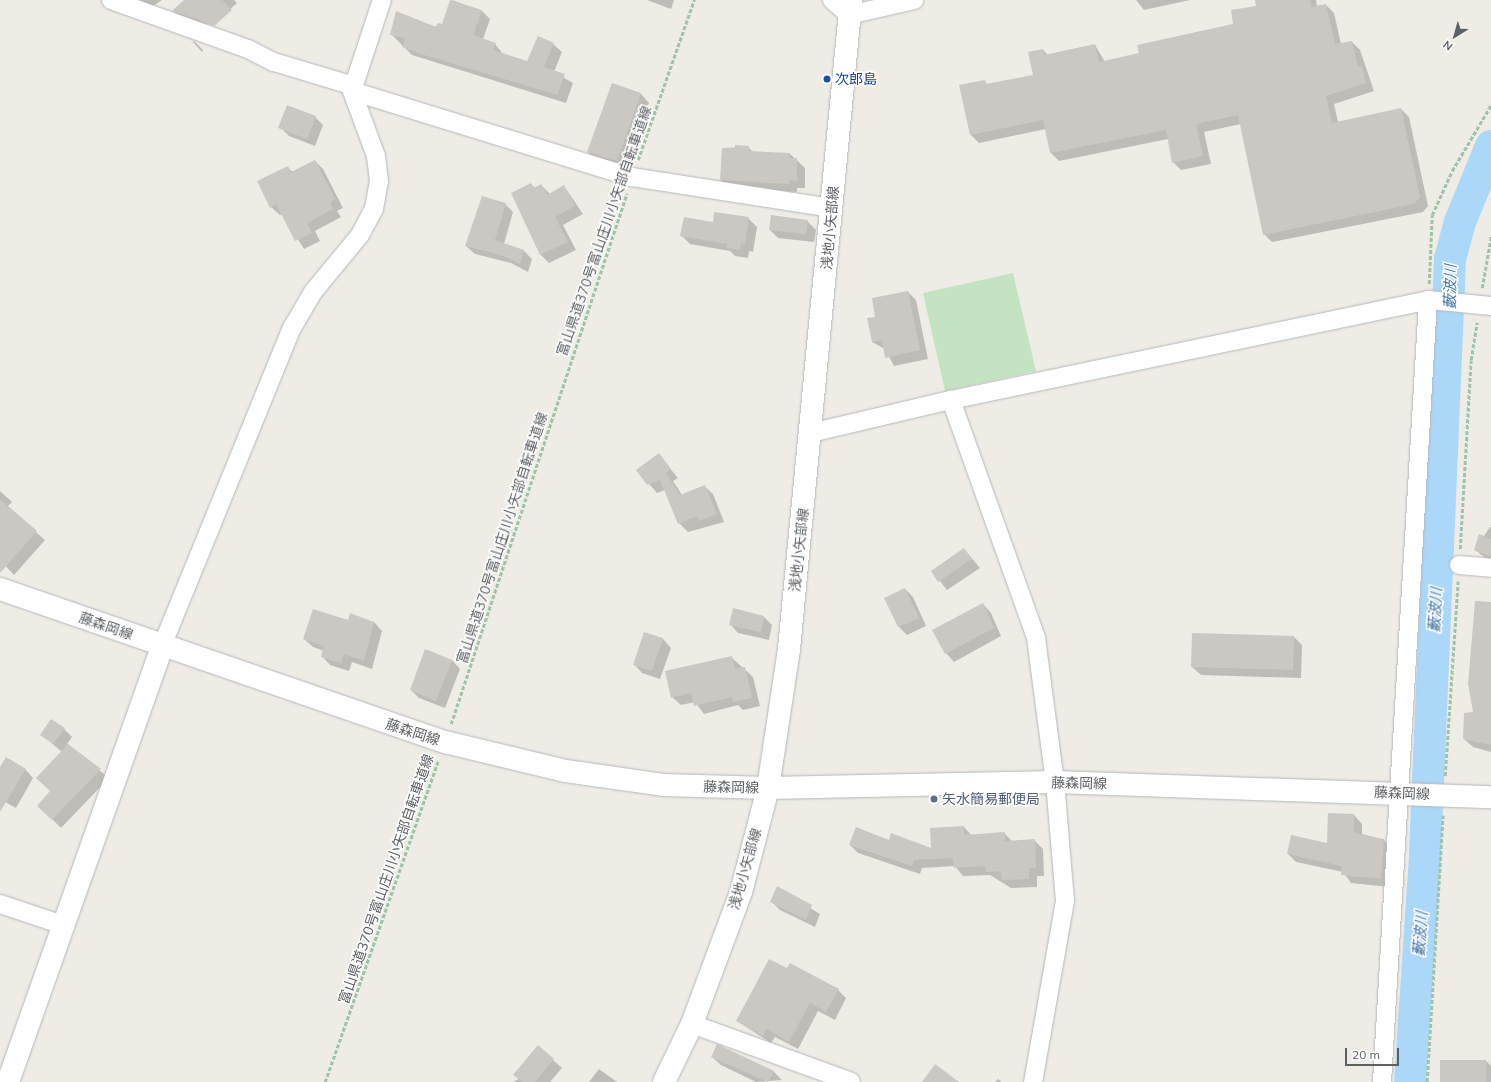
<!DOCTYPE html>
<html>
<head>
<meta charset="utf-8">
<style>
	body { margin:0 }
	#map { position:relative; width:1491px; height:1082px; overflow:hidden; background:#eeece5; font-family:Mulish,"Noto Sans JP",sans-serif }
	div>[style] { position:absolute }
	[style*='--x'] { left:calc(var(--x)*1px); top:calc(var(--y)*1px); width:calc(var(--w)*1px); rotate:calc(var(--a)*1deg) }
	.green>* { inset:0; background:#c4e3c3 }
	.shadow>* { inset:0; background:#0003 }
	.river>* { height:32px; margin:-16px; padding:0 16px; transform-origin:16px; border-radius:16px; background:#abd7f8 }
	.building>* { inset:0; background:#cbc8c4 }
	.path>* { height:2.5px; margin-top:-1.25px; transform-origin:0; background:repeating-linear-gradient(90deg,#9dc4a7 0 4px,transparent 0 6px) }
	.roads { filter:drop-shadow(0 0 1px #b5b7ba) drop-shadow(0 0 1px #b5b7ba) }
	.street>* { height:18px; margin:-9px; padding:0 9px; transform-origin:9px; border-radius:9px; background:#fff }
	.secondary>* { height:22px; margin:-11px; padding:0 11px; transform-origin:11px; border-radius:11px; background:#fff }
	.dots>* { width:11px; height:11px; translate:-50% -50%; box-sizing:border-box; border:2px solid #fff; border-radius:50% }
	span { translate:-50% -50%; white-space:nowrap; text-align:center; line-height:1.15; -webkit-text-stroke:3px #fff; paint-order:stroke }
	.transit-label { font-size:14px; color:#164399 }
	.left { translate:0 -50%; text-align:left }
	.street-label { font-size:14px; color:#5d6064 }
	.service-label { font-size:14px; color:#4e5e75 }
	.water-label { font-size:15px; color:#4979a8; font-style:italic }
	.north { position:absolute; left:1435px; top:16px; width:40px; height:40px; -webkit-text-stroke:3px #fff; paint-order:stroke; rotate:217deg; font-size:11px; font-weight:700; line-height:16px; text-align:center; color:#5d6064 }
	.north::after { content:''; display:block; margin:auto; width:14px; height:18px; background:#5d6064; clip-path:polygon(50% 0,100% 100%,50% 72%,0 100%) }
	.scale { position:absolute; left:1345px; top:1048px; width:54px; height:18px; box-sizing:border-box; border:2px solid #5d6064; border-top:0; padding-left:5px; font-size:12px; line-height:14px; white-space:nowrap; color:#5d6064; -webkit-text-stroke:3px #fff; paint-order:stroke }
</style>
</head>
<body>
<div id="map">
	<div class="green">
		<i style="clip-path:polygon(1013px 273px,1036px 371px,945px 391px,923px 293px)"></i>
	</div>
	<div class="shadow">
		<i style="clip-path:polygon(134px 0,162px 0,150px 8px)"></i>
		<i style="clip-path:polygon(216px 0,234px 0,237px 3px,226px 13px)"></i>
		<i style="clip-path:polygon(452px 0,482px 11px,490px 19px,483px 39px,495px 44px,503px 54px,527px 62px,553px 44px,562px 52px,554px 72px,573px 83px,566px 103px,412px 55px,391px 34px,442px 25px)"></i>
		<i style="clip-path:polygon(647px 0,674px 0,671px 9px)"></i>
		<i style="clip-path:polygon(1136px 0,1190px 0,1144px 10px)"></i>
		<i style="clip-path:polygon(1270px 0,1316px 0,1317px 6px,1326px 5px,1334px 13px,1341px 44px,1352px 42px,1360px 50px,1374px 91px,1334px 104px,1338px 122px,1401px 109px,1409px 117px,1428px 206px,1423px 212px,1272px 242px,1264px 234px,1241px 124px,1204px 132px,1211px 164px,1181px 170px,1173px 162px,1168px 139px,1059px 161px,1051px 153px,1046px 129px,979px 143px,971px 135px,960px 86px,984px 81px,988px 85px,1034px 75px,1043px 50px,1048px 55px,1095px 45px,1105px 62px,1273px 26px)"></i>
		<i style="clip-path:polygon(193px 9px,212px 30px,182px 19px,174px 11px)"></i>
		<i style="clip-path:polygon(192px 41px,195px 42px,203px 50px,202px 52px)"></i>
		<i style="clip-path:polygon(612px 84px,641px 94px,649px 103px,626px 169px,596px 160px,588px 152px)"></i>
		<i style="clip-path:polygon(315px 117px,323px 125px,315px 146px,289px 136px,281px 128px)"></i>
		<i style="clip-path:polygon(748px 147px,753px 152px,790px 154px,805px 168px,805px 188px,797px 188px,797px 192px,729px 188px,721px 180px,722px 148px)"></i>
		<i style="clip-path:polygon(315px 161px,323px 169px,343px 208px,337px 211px,341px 217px,315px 231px,320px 241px,304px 249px,282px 214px,280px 215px,271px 207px,287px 167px,293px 172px)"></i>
		<i style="clip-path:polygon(531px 184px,535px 188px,541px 185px,550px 194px,564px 186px,583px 214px,563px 225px,576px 250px,549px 263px,541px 255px,512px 194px)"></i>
		<i style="clip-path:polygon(505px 204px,513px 212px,504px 244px,524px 251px,532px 259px,528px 272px,511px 263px,475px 254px,466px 246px)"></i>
		<i style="clip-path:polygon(748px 218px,757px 227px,753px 252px,749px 251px,748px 258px,735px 256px,730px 251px,690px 244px,682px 236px,714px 223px)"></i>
		<i style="clip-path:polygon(807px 221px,816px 230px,814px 242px,778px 238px,770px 230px)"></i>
		<i style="clip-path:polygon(908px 292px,916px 300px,928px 359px,894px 366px,885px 349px,872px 342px,877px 317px)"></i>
		<i style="clip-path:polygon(659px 455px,678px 478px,673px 481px,682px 495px,704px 486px,713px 494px,724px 522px,688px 532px,679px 523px,665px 490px,657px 493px,638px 471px)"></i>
		<i style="clip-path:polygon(0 491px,12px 502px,7px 507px,45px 540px,14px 575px,0 560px)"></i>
		<i style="clip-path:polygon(1490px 527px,1491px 527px,1491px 562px,1475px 550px)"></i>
		<i style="clip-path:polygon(964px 549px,980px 568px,947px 590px,932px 571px)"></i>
		<i style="clip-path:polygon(905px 589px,913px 597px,926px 626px,907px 635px,898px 626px)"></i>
		<i style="clip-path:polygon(1491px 603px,1491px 752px,1473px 747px,1464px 739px,1474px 713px)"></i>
		<i style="clip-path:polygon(983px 604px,991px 613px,1001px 636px,954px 662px,946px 653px)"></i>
		<i style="clip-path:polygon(764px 617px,772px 625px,769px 640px,738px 633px,730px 624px)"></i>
		<i style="clip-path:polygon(348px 621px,374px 622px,382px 631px,372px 669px,352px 662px,349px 671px,330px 665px,322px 656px,324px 651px,313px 647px,304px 639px)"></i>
		<i style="clip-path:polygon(645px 633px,663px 639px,671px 648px,660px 679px,642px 673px,634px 664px)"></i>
		<i style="clip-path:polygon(1294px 637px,1302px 645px,1301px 678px,1201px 675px,1192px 667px)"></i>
		<i style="clip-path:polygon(731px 657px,753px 677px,760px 706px,743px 710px,738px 705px,704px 714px,695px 702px,681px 705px,672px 697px)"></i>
		<i style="clip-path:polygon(452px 660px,460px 669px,445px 708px,419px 698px,411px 690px)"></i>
		<i style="clip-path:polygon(64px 729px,72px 737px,67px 744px,109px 778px,61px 828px,39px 806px,51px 791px,62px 752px,42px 735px)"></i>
		<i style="clip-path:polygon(0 769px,25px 769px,33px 778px,16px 808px,0 799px)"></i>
		<i style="clip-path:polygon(1354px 815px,1362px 824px,1362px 834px,1384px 840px,1392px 848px,1389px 887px,1351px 883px,1343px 872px,1296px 862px,1288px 854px,1328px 845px)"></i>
		<i style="clip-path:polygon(964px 827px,972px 836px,1004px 833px,1013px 842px,1034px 840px,1043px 849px,1044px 876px,1037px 876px,1037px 887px,1011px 888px,990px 875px,963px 876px,955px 866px,922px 868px,920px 874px,858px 853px,850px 845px,890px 841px,932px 849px)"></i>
		<i style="clip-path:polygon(777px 888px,820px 914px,815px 927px,780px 910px,772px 902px)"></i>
		<i style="clip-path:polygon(838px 990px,846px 998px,835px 1020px,818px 1011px,798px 1049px,775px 1037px,771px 1043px,737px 1021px)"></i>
		<i style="clip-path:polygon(712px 1057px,773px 1071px,782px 1080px,756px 1082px,721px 1065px)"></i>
		<i style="clip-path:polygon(553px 1060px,562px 1068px,550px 1082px,513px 1082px)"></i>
		<i style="clip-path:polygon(1486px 1061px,1491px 1066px,1491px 1082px,1441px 1082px)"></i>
		<i style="clip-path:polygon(599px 1069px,617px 1082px,589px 1082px)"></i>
		<i style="clip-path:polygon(998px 1079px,1002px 1082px,995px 1082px)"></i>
	</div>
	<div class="river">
		<i style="--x:1410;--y:1082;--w:228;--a:-86.2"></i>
		<i style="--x:1425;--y:854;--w:596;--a:-87.59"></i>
		<i style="--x:1450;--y:259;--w:38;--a:-75"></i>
		<i style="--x:1460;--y:222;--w:82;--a:-67.8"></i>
	</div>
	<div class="building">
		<i style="clip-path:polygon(184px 0,222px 0,232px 10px,214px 26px,172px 11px)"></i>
		<i style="clip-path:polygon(450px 0,482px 10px,473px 35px,496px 43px,493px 50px,527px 61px,538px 36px,554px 43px,544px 67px,565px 74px,557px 95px,424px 55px,402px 47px,405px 38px,390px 35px,396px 11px,436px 27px,438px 23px,442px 24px)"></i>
		<i style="clip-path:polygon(1255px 0,1310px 0,1311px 7px,1326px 4px,1335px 44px,1352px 41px,1358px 67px,1362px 66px,1366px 83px,1326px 96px,1332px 123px,1401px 108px,1420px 197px,1414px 204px,1263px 235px,1238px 115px,1196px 124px,1203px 156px,1172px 163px,1166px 130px,1050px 153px,1043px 120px,970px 135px,959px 85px,985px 80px,986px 84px,1033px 75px,1028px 52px,1043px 49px,1044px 55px,1095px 44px,1099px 62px,1139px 53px,1137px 45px,1233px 24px,1231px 10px,1256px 6px)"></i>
		<i style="clip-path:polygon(612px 83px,641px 93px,617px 161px,587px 152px)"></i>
		<i style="clip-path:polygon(287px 105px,316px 116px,307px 139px,278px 128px)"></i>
		<i style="clip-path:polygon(735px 145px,749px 146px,749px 151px,790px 153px,790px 158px,797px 158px,797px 181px,789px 180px,789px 184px,720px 180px,722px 148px,735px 148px)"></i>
		<i style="clip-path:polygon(315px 160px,335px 199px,330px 202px,333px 209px,307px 223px,312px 233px,295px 241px,276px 204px,270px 208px,257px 181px,288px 166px,291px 172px)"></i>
		<i style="clip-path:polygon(531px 183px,534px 188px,541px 184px,547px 195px,564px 185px,575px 206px,555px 217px,568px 242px,540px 255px,511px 193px)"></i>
		<i style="clip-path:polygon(482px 196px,506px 203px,495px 240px,524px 250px,520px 264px,501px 255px,465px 246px)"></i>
		<i style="clip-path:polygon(714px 212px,749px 217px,745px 244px,741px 243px,740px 250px,726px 248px,727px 244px,680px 236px,684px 217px,713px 222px)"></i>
		<i style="clip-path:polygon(771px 215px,808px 220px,806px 234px,769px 230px)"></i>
		<i style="clip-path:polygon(908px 291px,920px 350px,885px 358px,882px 340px,872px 342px,867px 318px,875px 317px,872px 298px)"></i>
		<i style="clip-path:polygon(659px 453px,671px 469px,666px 473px,680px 495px,705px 485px,717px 514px,699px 521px,697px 516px,678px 524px,660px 480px,647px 485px,636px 470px)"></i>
		<i style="clip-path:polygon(0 499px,37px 531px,0 573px)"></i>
		<i style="clip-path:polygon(1479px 534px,1491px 539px,1491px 557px,1474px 550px)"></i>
		<i style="clip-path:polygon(964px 548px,972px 559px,938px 582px,931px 571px)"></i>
		<i style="clip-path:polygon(905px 588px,919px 618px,898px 627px,884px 598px)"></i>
		<i style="clip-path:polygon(1475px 601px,1491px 602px,1491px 745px,1463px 739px,1464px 713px,1473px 712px,1468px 684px)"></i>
		<i style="clip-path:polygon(983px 603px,994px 628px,945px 654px,932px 630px)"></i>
		<i style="clip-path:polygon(733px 608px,764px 616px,761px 632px,729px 625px)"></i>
		<i style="clip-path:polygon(313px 609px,348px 620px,350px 613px,374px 622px,364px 661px,344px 654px,341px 663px,321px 657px,324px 646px,303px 639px)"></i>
		<i style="clip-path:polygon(644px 632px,663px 638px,652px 671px,633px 665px)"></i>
		<i style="clip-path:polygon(1192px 633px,1294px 636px,1293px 670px,1191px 667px)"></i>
		<i style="clip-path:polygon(425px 649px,452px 660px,436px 701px,410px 690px)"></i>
		<i style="clip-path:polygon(732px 656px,735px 669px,745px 667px,752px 698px,733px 702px,732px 697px,694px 706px,691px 693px,671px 698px,665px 671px)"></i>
		<i style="clip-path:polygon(51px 719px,65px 728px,53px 744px,40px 735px)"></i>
		<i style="clip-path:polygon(68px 744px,101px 769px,52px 820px,37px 806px,50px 791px,36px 778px)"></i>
		<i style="clip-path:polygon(6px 757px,26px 769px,0 812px,0 767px)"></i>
		<i style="clip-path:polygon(1328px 813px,1354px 814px,1354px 833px,1384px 839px,1381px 879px,1341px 875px,1342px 866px,1287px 854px,1291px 835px,1327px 843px)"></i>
		<i style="clip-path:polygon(964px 826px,964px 835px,1005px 832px,1005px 841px,1035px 839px,1036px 868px,1029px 868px,1029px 879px,1002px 880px,1001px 871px,986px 872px,986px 866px,954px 868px,953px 858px,914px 860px,912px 866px,849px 845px,856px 827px,889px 840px,891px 833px,931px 848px,930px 828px)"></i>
		<i style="clip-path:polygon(777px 886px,812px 905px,806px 920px,770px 902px)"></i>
		<i style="clip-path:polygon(769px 959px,787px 968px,790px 963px,839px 989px,826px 1012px,810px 1003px,789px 1042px,766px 1029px,763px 1036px,736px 1021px)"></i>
		<i style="clip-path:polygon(717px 1044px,774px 1071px,768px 1082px,711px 1057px)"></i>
		<i style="clip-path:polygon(538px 1045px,554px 1059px,535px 1082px,523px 1082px,513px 1075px)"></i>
		<i style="clip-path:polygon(1440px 1060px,1486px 1060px,1486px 1082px,1440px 1082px)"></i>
		<i style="clip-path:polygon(935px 1064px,959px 1082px,922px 1082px)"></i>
	</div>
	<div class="path">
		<i style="--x:638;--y:160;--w:170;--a:-70.7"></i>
		<i style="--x:1429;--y:284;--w:69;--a:-87.5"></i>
		<i style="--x:1432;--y:215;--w:48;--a:-65.6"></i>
		<i style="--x:1452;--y:171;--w:77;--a:-59.4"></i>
		<i style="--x:1482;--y:288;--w:52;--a:-80"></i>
		<i style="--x:1460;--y:549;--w:189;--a:-86.7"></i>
		<i style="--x:1471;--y:360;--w:38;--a:-81"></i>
		<i style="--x:451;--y:724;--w:559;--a:-71.66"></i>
		<i style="--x:1445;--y:776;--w:195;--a:-86.2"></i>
		<i style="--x:325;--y:1082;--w:340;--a:-70.6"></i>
		<i style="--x:1427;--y:1082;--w:267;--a:-86.6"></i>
	</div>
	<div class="roads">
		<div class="street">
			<i style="--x:111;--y:0;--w:145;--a:19.7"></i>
			<i style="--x:248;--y:49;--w:29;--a:27"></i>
			<i style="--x:274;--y:62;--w:84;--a:16.7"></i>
			<i style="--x:832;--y:0;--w:23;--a:41"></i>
			<i style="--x:849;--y:15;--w:67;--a:-13"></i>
			<i style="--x:352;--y:91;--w:293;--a:17.1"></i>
			<i style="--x:632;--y:177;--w:202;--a:8.8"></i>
			<i style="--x:951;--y:400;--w:253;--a:70.3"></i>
			<i style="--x:1036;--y:638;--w:145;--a:82.5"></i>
			<i style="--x:1055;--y:782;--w:119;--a:85.2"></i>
			<i style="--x:1065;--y:901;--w:184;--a:100"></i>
			<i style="--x:811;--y:433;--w:144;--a:-13.3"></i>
			<i style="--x:951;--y:400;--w:487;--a:-11.8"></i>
			<i style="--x:1428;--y:300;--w:63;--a:5.4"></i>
			<i style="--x:1459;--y:565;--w:32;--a:5"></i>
			<i style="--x:162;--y:646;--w:344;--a:-67.8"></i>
			<i style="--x:292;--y:328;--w:42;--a:-59.7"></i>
			<i style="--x:313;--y:292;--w:74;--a:-50.5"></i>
			<i style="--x:360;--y:235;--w:30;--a:-62"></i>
			<i style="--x:374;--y:209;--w:28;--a:-80"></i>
			<i style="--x:379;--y:181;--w:25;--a:-97"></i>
			<i style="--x:376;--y:156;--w:69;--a:-110.3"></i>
			<i style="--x:352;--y:91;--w:96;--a:-71.8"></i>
			<i style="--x:0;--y:904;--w:66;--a:18.4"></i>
			<i style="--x:692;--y:1024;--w:169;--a:20"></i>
			<i style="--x:1382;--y:1082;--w:783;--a:-86.63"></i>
		</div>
		<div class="secondary">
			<i style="--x:0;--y:589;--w:471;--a:19"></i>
			<i style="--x:445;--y:742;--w:124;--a:13.5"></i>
			<i style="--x:566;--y:771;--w:98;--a:8.2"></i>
			<i style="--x:663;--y:785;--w:105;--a:1.6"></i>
			<i style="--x:768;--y:788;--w:287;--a:-1.2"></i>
			<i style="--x:1055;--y:782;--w:436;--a:2"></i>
			<i style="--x:8;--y:1082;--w:462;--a:-70.5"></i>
			<i style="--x:664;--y:1082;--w:64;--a:-64.2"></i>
			<i style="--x:692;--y:1024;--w:141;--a:-69.6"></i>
			<i style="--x:741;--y:892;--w:107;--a:-75.4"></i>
			<i style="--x:768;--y:788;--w:141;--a:-81.4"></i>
			<i style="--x:789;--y:649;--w:652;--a:-84.54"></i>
		</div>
	</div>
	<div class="dots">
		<i style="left:827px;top:79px;background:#1a4fb4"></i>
		<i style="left:934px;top:799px;background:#5c6f8a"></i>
	</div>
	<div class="transit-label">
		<span class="left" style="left:835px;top:79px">次郎島</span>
	</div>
	<div class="street-label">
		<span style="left:830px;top:228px;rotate:-85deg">浅地小矢部線</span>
		<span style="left:604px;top:231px;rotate:-71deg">富山県道370号富山庄川小矢部自転車道線</span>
		<span style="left:502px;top:538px;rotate:-72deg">富山県道370号富山庄川小矢部自転車道線</span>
		<span style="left:799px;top:550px;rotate:-84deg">浅地小矢部線</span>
		<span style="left:106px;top:626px;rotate:19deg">藤森岡線</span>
		<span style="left:413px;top:732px;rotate:18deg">藤森岡線</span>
		<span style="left:1079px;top:783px;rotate:1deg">藤森岡線</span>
		<span style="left:731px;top:787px;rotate:1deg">藤森岡線</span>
		<span style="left:1402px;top:793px;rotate:2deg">藤森岡線</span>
		<span style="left:745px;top:869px;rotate:-74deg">浅地小矢部線</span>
		<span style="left:386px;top:879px;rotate:-71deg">富山県道370号富山庄川小矢部自転車道線</span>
	</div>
	<div class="service-label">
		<span class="left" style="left:942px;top:799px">矢水簡易郵便局</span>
	</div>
	<div class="water-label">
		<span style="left:1450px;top:287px;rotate:-89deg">藪波川</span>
		<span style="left:1435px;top:610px;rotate:-87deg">藪波川</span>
		<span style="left:1420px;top:934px;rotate:-86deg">藪波川</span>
	</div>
	<div class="north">N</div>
	<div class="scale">20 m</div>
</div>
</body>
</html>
